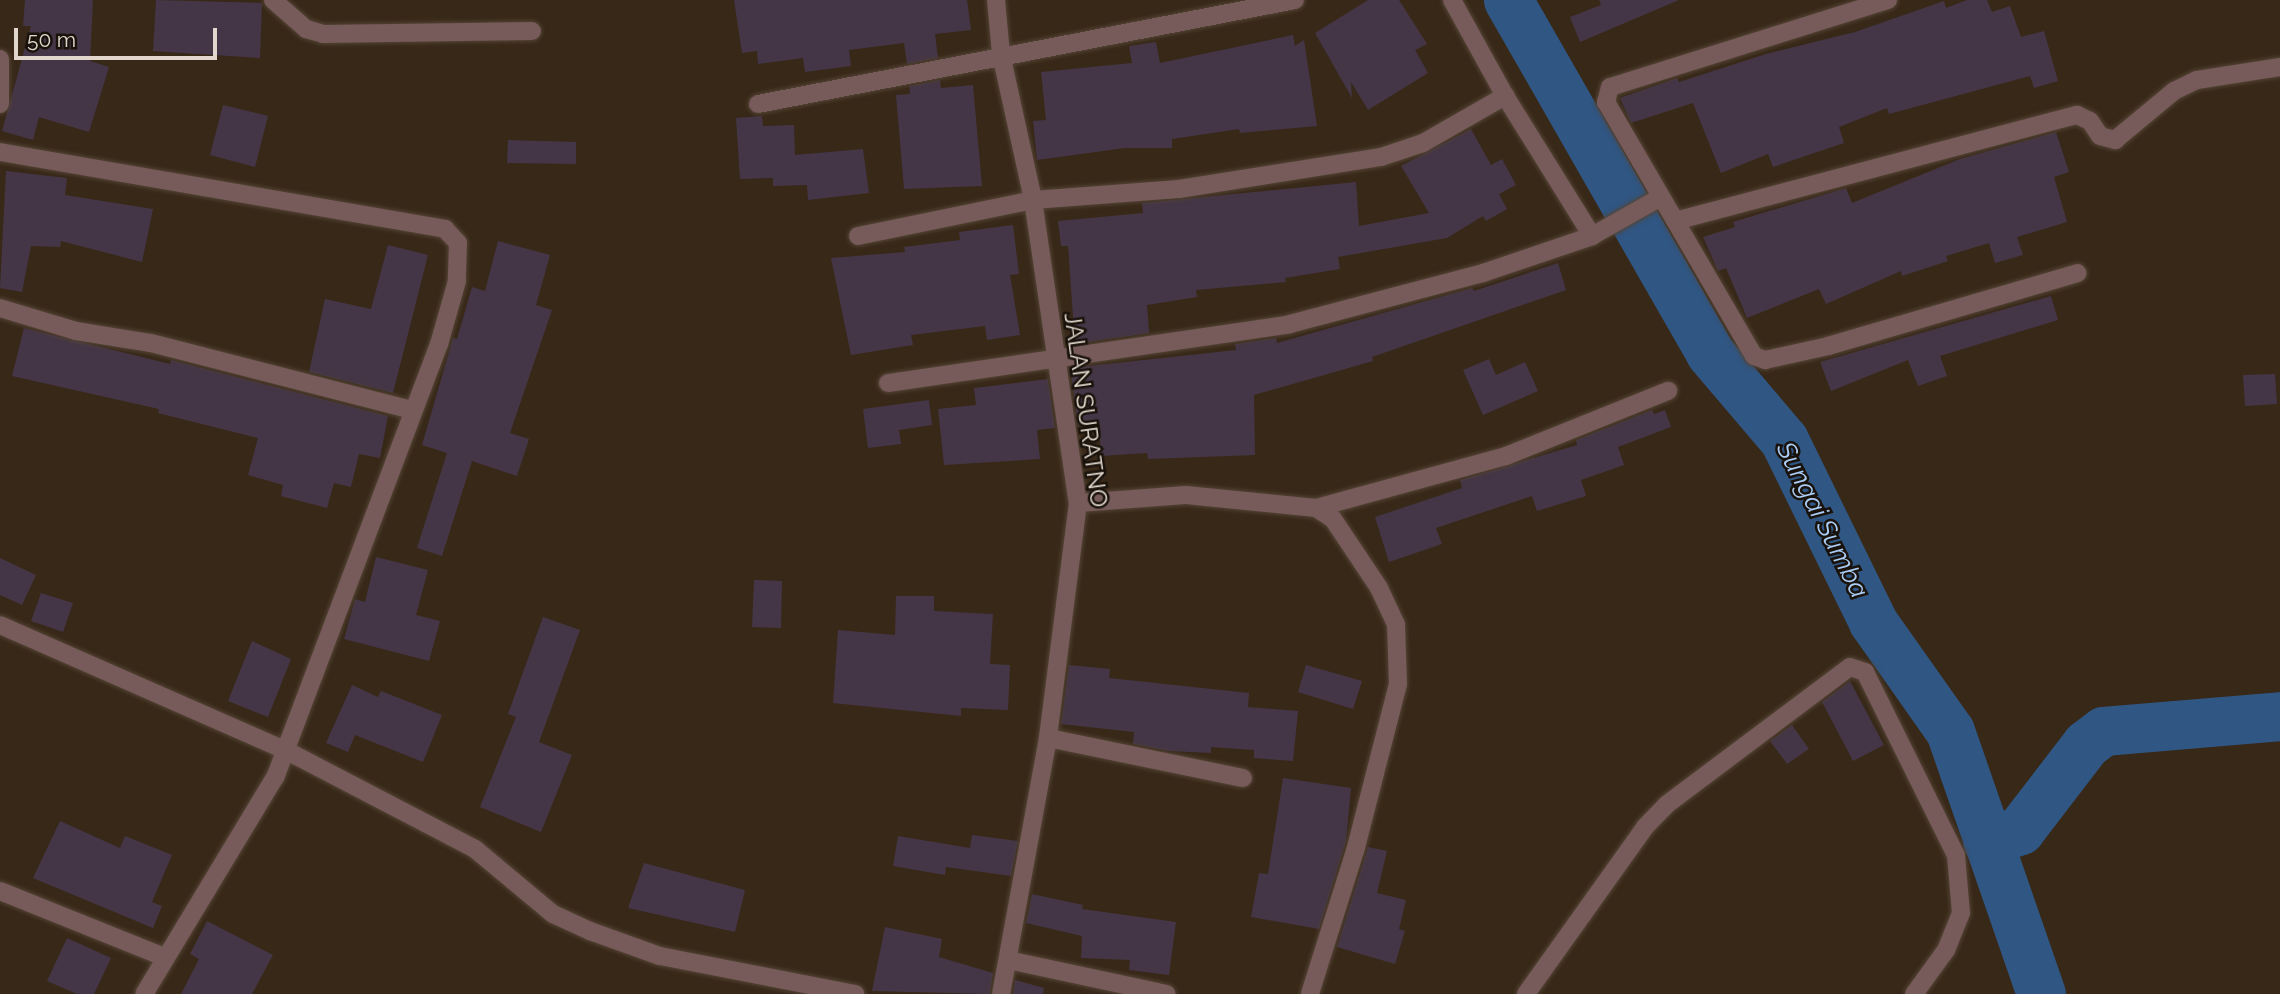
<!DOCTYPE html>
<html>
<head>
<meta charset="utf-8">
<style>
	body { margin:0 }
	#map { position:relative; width:2280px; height:994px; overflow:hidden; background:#382818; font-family:Raleway,sans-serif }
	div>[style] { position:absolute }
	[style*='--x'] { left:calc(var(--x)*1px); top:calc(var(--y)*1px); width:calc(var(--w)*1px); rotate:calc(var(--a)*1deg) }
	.river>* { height:49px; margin:-24.5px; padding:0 24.5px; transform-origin:24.5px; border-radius:24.5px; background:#305683 }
	.building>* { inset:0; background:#453647 }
	.roads { filter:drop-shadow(0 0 2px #534435) drop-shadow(0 0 2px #534435) }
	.street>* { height:18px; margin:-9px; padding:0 9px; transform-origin:9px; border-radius:9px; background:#775a5a }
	span { translate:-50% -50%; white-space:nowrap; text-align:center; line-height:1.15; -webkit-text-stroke:5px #19120b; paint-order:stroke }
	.street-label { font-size:24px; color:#e1d7cd }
	.water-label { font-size:26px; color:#aaccf6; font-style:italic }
	.scale { position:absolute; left:14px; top:28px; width:203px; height:32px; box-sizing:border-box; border:4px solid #e1d7cd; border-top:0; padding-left:9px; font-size:21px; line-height:24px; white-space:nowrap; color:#e1d7cd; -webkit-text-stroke:5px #19120b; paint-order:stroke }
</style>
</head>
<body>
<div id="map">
	<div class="river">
		<i style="--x:1508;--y:0;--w:407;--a:60.2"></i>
		<i style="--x:1710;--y:353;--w:114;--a:49.6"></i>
		<i style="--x:1784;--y:440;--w:203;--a:63.9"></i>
		<i style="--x:1873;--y:622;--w:133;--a:54.8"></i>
		<i style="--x:1950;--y:731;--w:278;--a:70.9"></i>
		<i style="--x:1987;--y:841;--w:35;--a:-18"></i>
		<i style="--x:2020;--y:830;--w:108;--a:-52.5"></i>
		<i style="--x:2086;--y:744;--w:21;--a:-37"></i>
		<i style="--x:2103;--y:731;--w:178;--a:-4.8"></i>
	</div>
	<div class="building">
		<i style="clip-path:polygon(25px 0,93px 0,90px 61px,109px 67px,89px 132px,39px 117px,33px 140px,2px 131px,31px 26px,23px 26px)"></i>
		<i style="clip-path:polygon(156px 0,262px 3px,260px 58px,153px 51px)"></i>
		<i style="clip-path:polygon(734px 0,967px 0,971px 30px,935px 34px,938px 58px,907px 64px,904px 43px,849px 50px,851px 66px,805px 72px,803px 58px,758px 64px,757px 51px,742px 53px)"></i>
		<i style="clip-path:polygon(1368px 0,1399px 0,1427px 44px,1415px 50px,1428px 73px,1368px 110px,1351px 82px,1352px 98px,1315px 33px)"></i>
		<i style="clip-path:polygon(1599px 0,1679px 0,1580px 42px,1570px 17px,1601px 5px)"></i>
		<i style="clip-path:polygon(1967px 0,1987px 0,1992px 12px,2010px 6px,2021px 37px,2044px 31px,2058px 81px,2034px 88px,2030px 76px,1889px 114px,1887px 108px,1839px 127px,1844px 143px,1773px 167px,1768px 154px,1721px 173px,1693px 103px,1631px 123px,1620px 98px,1677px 78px,1679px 82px,1766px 54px,1855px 32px,1944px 1px,1946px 8px)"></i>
		<i style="clip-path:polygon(1293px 35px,1295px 46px,1304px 40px,1317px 126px,1240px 133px,1239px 129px,1172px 139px,1172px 148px,1125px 148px,1037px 160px,1033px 121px,1046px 120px,1041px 72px,1132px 63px,1129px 46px,1156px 42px,1160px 63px)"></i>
		<i style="clip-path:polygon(940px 80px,941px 88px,973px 85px,982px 186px,904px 189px,896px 95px,910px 94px,909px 86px)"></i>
		<i style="clip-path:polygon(223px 105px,268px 116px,255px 167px,210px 155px)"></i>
		<i style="clip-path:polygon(762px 116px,763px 126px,794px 125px,795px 155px,863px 149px,869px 193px,808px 200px,807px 185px,773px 186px,773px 178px,740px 179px,736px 118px)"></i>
		<i style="clip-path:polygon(1471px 129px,1491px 165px,1502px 159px,1516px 185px,1499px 194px,1507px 209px,1486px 221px,1483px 216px,1447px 238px,1338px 257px,1340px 269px,1285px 278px,1286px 282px,1196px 290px,1197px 297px,1147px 305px,1149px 333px,1075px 344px,1068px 246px,1061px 246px,1058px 221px,1143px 213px,1142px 203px,1356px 182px,1359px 226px,1429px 213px,1401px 166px)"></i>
		<i style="clip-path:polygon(2056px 132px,2069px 172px,2054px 177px,2067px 222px,2017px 237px,2023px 255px,1995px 263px,1989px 243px,1946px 256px,1948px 261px,1902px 276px,1901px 271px,1826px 304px,1819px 289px,1747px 318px,1726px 268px,1718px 271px,1703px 237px,1735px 227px,1733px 222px,1846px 188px,1852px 203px,1960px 159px)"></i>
		<i style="clip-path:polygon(508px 140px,576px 142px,576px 164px,507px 163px)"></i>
		<i style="clip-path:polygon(6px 171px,67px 178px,65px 195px,153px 209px,142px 262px,61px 241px,60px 247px,31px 246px,22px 292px,0 288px)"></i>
		<i style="clip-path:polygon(1013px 225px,1019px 274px,1010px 275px,1020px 335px,987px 340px,985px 326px,911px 335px,913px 345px,851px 355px,831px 258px,905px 252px,904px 247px,960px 240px,959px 232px)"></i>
		<i style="clip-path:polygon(498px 241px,550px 255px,536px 305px,552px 310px,510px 433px,529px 439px,517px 476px,472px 461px,442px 556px,417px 548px,447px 453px,422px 445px,453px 338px,457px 339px,472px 287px,485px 291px)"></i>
		<i style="clip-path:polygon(388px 245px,428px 255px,393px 393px,309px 372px,325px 299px,371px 309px)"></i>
		<i style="clip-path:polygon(1558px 263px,1566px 290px,1372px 357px,1373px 361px,1254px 395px,1255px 455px,1148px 459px,1147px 453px,1101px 456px,1099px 422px,1078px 425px,1070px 368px,1236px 350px,1235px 344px,1276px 338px,1277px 343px,1472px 288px,1474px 291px)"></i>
		<i style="clip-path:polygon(2051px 296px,2058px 320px,1940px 356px,1947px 376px,1918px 386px,1908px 360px,1831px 391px,1820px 362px)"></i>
		<i style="clip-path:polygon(24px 328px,170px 364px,171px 360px,388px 416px,380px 458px,359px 454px,351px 487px,334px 483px,327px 508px,281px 496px,283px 485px,248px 475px,258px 438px,158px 413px,159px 409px,12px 376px)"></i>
		<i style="clip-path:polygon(1489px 359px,1496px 375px,1525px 362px,1538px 391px,1483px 415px,1463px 370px)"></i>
		<i style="clip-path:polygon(2275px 374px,2277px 404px,2245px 406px,2243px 375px)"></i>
		<i style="clip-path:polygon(1048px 379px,1055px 428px,1037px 430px,1040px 459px,944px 465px,938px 409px,976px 405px,974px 388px)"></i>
		<i style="clip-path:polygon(929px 400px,932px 425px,899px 430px,901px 444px,868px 448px,863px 409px)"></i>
		<i style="clip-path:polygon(1652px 410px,1654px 414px,1665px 410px,1671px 427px,1618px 447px,1624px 465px,1581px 480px,1586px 496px,1537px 511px,1532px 496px,1436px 528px,1442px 544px,1389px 562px,1375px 517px,1462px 488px,1460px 480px,1577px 445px,1576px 440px)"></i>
		<i style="clip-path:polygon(376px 557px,428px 570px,416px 615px,440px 621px,429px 661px,344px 639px,355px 599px,365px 602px)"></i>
		<i style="clip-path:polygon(0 558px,36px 575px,22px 605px,0 595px)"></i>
		<i style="clip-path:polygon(754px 580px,782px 581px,781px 628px,752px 627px)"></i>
		<i style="clip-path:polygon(41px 593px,73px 603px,63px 632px,31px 621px)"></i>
		<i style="clip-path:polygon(896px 596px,934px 596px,934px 611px,993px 614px,990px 664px,1010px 665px,1008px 710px,961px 708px,961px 716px,833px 703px,838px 630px,895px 635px)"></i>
		<i style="clip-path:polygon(543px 617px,580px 630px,539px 742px,572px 755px,541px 832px,480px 807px,516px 717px,508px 714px)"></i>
		<i style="clip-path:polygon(252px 641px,291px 659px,268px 717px,228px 701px)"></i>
		<i style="clip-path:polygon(1069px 665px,1110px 669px,1109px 678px,1249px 693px,1248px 707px,1298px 711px,1293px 761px,1254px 758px,1254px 750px,1211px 747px,1211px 753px,1169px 751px,1133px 744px,1134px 732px,1061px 724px)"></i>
		<i style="clip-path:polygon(1306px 665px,1362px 681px,1353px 709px,1298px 692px)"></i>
		<i style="clip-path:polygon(1850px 681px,1884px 745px,1853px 761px,1822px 702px)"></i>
		<i style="clip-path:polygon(352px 685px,378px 697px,381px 691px,442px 715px,423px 762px,355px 735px,348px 752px,326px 743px)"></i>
		<i style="clip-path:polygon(1792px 725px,1809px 749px,1787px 764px,1770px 741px)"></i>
		<i style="clip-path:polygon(1283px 778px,1351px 788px,1346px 841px,1319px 929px,1251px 917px,1259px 873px,1268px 874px)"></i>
		<i style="clip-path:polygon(60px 821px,120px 848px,125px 836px,172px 855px,152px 902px,162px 906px,153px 928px,33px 878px)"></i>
		<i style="clip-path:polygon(972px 835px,1018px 841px,1011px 876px,946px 867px,945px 875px,893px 866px,898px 836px,970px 848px)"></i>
		<i style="clip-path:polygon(1368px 847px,1387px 851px,1377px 893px,1406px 900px,1399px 929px,1405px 931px,1395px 964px,1337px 947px)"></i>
		<i style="clip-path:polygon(644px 863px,745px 890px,735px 932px,628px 908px)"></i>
		<i style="clip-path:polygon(1032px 894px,1083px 905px,1082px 909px,1176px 922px,1169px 975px,1129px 970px,1130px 960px,1081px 958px,1082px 936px,1026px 923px)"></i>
		<i style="clip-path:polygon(207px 921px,273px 955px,252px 994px,181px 994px,199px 959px,190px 954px)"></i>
		<i style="clip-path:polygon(885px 927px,942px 939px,939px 957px,993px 973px,990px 994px,872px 991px)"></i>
		<i style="clip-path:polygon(67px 938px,111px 958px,94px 994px,77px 994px,47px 981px)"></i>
		<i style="clip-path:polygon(1015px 980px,1044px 988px,1043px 994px,1013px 994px)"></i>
	</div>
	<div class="roads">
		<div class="street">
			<i style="--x:273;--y:0;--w:44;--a:41.3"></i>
			<i style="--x:306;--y:29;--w:18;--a:16"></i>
			<i style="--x:323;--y:34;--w:209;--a:-0.8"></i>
			<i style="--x:996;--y:0;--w:54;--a:84.7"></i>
			<i style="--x:1001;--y:54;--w:149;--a:77.6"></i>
			<i style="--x:1033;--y:200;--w:306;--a:81.6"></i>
			<i style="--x:1078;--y:503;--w:237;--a:97.3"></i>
			<i style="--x:1048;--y:738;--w:260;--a:100.4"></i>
			<i style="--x:1452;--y:0;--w:110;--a:61.1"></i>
			<i style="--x:1505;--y:96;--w:165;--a:58.1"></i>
			<i style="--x:1888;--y:0;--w:291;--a:162.6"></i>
			<i style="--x:1610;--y:87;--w:16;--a:105"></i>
			<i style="--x:1606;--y:102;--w:294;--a:59.8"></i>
			<i style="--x:1754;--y:356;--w:12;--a:20"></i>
			<i style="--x:1765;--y:360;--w:65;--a:-12.5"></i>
			<i style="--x:1828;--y:346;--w:260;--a:-16.3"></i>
			<i style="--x:0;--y:59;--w:45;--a:90"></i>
			<i style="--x:758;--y:104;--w:547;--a:-10.96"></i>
			<i style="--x:0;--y:152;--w:452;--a:9.8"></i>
			<i style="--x:445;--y:229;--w:19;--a:47"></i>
			<i style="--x:458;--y:243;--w:38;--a:92"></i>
			<i style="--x:457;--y:281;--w:66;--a:105.9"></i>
			<i style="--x:439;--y:344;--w:463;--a:110.7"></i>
			<i style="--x:275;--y:777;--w:253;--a:121.1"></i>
			<i style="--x:1675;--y:221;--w:416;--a:-14.8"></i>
			<i style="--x:2077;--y:115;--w:14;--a:25"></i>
			<i style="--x:2090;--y:121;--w:18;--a:56"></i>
			<i style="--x:2100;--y:136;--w:16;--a:15"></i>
			<i style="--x:2115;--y:140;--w:77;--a:-39.7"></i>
			<i style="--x:2174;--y:91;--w:25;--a:-26"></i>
			<i style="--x:2197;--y:80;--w:84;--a:-8.9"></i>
			<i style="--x:858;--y:236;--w:179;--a:-11.6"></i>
			<i style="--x:1033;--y:200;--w:146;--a:-4.3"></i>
			<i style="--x:1179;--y:189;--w:205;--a:-9"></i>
			<i style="--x:1381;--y:157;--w:44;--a:-18.4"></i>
			<i style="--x:1423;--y:143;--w:95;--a:-29.8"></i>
			<i style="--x:0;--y:308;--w:79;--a:16.8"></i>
			<i style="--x:76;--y:331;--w:76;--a:9.1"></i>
			<i style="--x:151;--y:343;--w:269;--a:14.4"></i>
			<i style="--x:888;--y:383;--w:406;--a:-8.3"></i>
			<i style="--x:1290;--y:324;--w:200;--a:-14.8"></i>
			<i style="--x:1483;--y:273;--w:115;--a:-18.7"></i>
			<i style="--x:1592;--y:236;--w:79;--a:-29.5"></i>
			<i style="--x:1078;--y:503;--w:108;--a:-4.2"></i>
			<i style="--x:1186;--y:495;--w:131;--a:5.7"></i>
			<i style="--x:1316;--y:508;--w:20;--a:33"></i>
			<i style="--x:1333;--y:519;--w:83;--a:56.3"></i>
			<i style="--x:1379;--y:588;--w:40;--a:65"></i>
			<i style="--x:1396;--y:624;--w:60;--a:88.1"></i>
			<i style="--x:1398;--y:684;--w:172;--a:104.4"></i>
			<i style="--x:1355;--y:851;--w:150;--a:107.5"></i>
			<i style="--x:1316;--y:508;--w:197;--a:-15.3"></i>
			<i style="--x:1506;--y:456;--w:175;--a:-21.9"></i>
			<i style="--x:0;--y:625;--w:311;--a:23.7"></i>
			<i style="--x:285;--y:750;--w:214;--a:27.5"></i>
			<i style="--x:475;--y:849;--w:102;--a:39.8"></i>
			<i style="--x:553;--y:914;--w:41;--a:24.7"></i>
			<i style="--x:590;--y:931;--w:74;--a:19.7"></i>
			<i style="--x:660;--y:956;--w:199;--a:11"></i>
			<i style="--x:1048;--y:738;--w:199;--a:11.6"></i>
			<i style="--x:0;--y:891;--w:177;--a:21.9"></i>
			<i style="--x:1008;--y:960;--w:162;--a:12.1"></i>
			<i style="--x:1526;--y:994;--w:205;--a:-54.5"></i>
			<i style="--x:1645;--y:827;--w:30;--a:-46"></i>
			<i style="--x:1666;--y:805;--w:230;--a:-36.9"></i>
			<i style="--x:1850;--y:667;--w:16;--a:18"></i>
			<i style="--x:1865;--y:672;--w:204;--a:63.6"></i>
			<i style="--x:1956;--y:855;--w:58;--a:85.1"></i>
			<i style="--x:1961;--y:913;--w:40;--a:112"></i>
			<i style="--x:1946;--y:950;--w:54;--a:126"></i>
		</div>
	</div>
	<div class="street-label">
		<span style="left:1086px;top:410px;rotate:82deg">JALAN SURATNO</span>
	</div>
	<div class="water-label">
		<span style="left:1822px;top:520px;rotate:63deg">Sungai Sumba</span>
	</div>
	<div class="scale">50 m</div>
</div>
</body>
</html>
